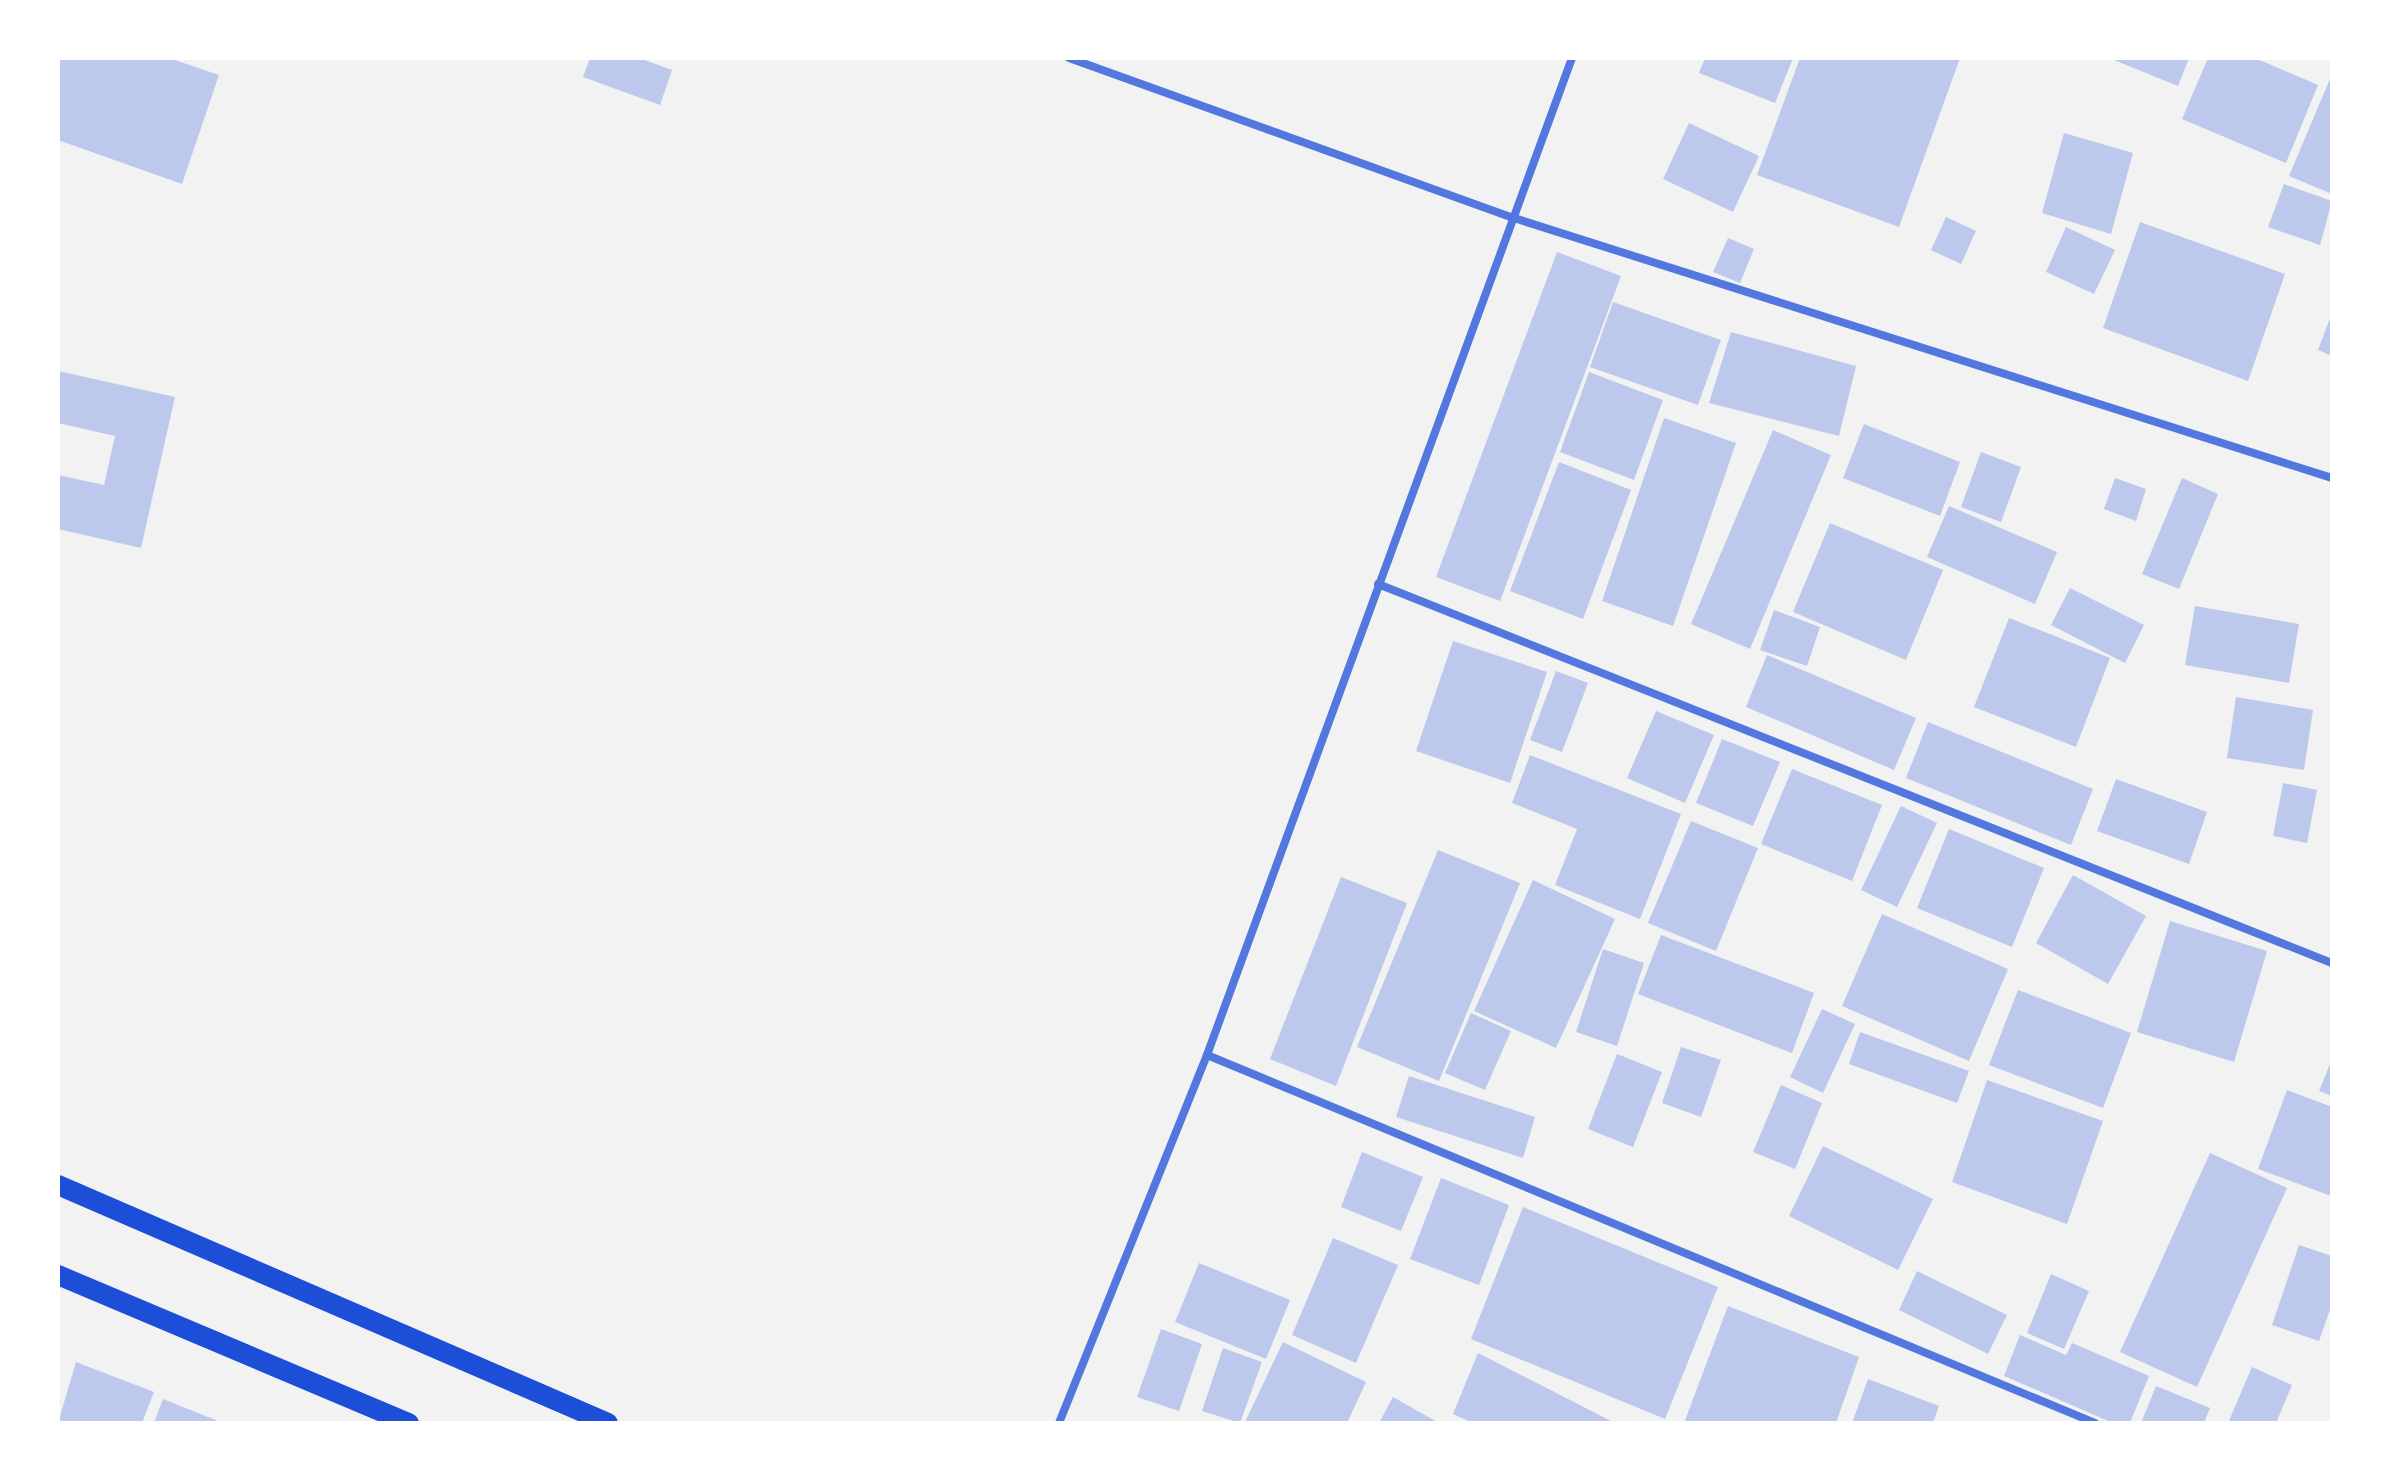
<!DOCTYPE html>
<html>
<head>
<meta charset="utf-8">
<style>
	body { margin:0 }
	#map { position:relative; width:2390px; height:1481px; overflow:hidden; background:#f2f2f2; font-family:"PT Sans",sans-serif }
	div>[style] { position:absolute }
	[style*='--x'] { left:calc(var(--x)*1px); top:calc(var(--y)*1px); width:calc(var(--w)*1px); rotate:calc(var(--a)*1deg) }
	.building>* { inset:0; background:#bdc9ec }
	.minor>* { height:8px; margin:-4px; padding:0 4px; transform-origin:4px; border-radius:4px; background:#5277de }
	.primary>* { height:20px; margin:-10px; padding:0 10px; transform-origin:10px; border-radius:10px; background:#1d4ed8 }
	span { translate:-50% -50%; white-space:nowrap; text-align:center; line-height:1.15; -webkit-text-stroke:6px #fff; paint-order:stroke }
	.frame { position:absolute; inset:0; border:60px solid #fff; pointer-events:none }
</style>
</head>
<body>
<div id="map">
	<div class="building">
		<i style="clip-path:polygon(58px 58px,169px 58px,219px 75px,182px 184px,58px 140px)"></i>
		<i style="clip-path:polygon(590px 58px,639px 58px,672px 70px,660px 105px,583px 77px)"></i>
		<i style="clip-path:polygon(1705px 58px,1793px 58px,1775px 103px,1699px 73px)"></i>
		<i style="clip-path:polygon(1800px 58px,1960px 58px,1899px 227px,1757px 175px)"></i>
		<i style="clip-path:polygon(2109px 58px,2189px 58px,2178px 86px)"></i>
		<i style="clip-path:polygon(2208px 58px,2255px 58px,2318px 85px,2286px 163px,2182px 119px)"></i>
		<i style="clip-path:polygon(2332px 74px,2332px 194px,2289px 176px)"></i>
		<i style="clip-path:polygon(1689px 123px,1759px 156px,1733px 212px,1663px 179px)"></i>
		<i style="clip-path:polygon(2064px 133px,2133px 153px,2111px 234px,2042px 213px)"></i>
		<i style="clip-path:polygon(2284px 184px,2332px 201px,2320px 245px,2268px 227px)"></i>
		<i style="clip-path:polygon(1946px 217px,1976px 231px,1961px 264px,1931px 250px)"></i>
		<i style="clip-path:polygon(2140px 222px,2285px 274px,2248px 381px,2103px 328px)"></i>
		<i style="clip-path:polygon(2066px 227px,2115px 250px,2094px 294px,2046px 272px)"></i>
		<i style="clip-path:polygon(1728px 238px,1754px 249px,1740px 283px,1713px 272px)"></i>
		<i style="clip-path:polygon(1557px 252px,1621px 276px,1500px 601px,1436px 577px)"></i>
		<i style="clip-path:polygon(1613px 302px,1721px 340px,1698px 405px,1590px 367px)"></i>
		<i style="clip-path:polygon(2332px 313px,2332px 356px,2318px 350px)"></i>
		<i style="clip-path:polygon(1731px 332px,1856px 366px,1839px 436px,1709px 403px)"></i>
		<i style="clip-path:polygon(58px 371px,175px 397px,141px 548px,58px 529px,58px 475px,104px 485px,115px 436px,58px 423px)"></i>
		<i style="clip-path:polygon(1589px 372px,1663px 400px,1634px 480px,1560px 452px)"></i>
		<i style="clip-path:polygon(1664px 418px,1736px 443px,1673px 626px,1602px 601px)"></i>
		<i style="clip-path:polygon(1864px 424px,1960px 462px,1940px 516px,1843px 478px)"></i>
		<i style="clip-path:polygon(1773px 430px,1831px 455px,1750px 649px,1691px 624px)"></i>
		<i style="clip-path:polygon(1981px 452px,2021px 467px,2001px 522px,1961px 507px)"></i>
		<i style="clip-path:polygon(1559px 462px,1631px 490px,1583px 619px,1510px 591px)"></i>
		<i style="clip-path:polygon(2115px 478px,2146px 489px,2136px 521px,2104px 509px)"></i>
		<i style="clip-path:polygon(2182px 478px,2218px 494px,2179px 589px,2142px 574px)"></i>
		<i style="clip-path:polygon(1949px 506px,2057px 552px,2035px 604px,1927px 557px)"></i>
		<i style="clip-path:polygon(1830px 523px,1943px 570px,1906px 660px,1793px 612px)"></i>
		<i style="clip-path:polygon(2070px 588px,2144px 625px,2125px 663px,2051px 625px)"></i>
		<i style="clip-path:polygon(2195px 606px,2299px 624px,2289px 683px,2185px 665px)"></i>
		<i style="clip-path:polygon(1774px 610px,1820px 627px,1807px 666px,1760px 650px)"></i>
		<i style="clip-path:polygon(2009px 618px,2110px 658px,2076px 747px,1974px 707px)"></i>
		<i style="clip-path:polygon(1453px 641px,1547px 672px,1510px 783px,1416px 751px)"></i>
		<i style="clip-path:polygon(1767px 655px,1916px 718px,1894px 770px,1746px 707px)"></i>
		<i style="clip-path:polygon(1556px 671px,1588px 683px,1562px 752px,1530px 740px)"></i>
		<i style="clip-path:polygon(2236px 697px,2313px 710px,2304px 770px,2227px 758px)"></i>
		<i style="clip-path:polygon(1656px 711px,1714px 735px,1685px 803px,1627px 778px)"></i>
		<i style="clip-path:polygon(1928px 722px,2093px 789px,2071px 845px,1906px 778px)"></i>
		<i style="clip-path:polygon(1722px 739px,1780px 762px,1753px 826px,1696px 803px)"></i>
		<i style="clip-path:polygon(1530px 755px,1681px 814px,1640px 919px,1555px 885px,1577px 829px,1512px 803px)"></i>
		<i style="clip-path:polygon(1792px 769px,1882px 805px,1852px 881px,1761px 844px)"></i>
		<i style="clip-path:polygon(2116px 779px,2207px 812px,2189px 864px,2097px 831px)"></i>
		<i style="clip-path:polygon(2283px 783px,2317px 790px,2307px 843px,2273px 836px)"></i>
		<i style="clip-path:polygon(1901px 806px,1937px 823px,1897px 907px,1861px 890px)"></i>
		<i style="clip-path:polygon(1691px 821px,1758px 848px,1716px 951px,1648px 923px)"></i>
		<i style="clip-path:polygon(1949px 829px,2044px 868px,2012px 947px,1917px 908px)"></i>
		<i style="clip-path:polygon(1438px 850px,1520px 883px,1439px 1081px,1357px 1047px)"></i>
		<i style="clip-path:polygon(2073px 875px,2146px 916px,2108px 984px,2036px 943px)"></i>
		<i style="clip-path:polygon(1341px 877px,1407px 903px,1336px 1086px,1270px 1059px)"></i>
		<i style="clip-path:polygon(1533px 880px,1615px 919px,1556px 1048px,1474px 1011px)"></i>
		<i style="clip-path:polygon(1882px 914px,2008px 969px,1969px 1061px,1842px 1006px)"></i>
		<i style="clip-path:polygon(2170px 921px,2267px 951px,2234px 1062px,2137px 1032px)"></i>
		<i style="clip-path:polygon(1661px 935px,1814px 993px,1792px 1053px,1638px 994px)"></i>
		<i style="clip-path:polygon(1603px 949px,1644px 963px,1617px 1046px,1576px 1032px)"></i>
		<i style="clip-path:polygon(2018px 990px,2131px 1033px,2103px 1108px,1989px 1065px)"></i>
		<i style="clip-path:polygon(1822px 1009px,1855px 1024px,1823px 1093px,1790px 1077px)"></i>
		<i style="clip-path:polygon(1471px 1013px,1511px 1031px,1485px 1090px,1445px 1073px)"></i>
		<i style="clip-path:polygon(1860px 1032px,1969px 1071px,1957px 1103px,1849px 1064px)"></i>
		<i style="clip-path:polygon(1681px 1047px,1721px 1060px,1701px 1117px,1662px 1103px)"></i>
		<i style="clip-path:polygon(1617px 1054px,1662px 1072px,1633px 1147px,1588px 1129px)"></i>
		<i style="clip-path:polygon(2332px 1059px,2332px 1096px,2319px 1091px)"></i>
		<i style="clip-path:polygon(1409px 1076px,1535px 1117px,1523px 1158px,1396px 1117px)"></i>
		<i style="clip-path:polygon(1987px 1080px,2103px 1121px,2067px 1224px,1952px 1182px)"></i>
		<i style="clip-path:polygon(1781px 1085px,1822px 1103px,1795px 1169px,1753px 1152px)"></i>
		<i style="clip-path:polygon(2287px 1090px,2332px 1107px,2331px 1196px,2258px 1169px)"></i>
		<i style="clip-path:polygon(1823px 1146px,1933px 1199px,1898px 1270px,1789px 1216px)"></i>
		<i style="clip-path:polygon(1362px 1152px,1423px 1177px,1401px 1231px,1341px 1207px)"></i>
		<i style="clip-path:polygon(2210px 1153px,2287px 1188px,2197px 1387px,2120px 1352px)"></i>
		<i style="clip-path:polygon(1441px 1178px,1509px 1205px,1479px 1285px,1410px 1259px)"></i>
		<i style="clip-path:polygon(1523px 1207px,1718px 1287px,1665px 1419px,1471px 1339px)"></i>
		<i style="clip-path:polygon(1333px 1238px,1398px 1265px,1356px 1363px,1292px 1335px)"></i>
		<i style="clip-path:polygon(2299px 1245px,2332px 1256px,2332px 1304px,2319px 1341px,2272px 1325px)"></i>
		<i style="clip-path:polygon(1199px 1263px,1290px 1300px,1266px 1359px,1175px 1322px)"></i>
		<i style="clip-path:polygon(1917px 1271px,2007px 1315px,1988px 1354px,1899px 1310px)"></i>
		<i style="clip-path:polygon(2051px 1274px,2089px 1291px,2064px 1349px,2027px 1333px)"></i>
		<i style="clip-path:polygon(1728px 1306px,1859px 1357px,1836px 1423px,1684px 1423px)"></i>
		<i style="clip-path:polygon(1161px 1329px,1202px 1344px,1179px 1411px,1137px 1397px)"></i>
		<i style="clip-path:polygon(2020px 1335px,2066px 1355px,2072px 1343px,2149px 1376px,2130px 1423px,2113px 1423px,2004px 1376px)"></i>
		<i style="clip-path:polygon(1283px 1342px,1366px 1382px,1347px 1423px,1245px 1422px)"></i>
		<i style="clip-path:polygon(1223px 1348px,1262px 1362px,1240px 1423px,1202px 1411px)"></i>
		<i style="clip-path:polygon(1478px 1353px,1615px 1423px,1473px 1423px,1453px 1414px)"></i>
		<i style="clip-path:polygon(76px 1362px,154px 1392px,142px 1423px,58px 1423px)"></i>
		<i style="clip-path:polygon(2252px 1367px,2292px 1385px,2276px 1423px,2228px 1423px)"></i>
		<i style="clip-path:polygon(1868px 1379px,1939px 1406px,1933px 1423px,1852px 1423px)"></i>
		<i style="clip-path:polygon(2156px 1386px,2210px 1408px,2204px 1423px,2141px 1423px)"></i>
		<i style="clip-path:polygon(1393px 1397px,1439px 1423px,1379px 1423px)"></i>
		<i style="clip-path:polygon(163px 1399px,223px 1423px,154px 1423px)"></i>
	</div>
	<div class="minor">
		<i style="--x:1069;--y:58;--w:473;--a:19.8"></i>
		<i style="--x:1514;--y:218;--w:858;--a:17.63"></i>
		<i style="--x:1378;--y:584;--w:1027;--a:21.67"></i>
		<i style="--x:1207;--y:1055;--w:961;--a:22.51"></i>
		<i style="--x:1059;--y:1423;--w:397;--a:-68.1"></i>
		<i style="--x:1207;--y:1055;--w:1062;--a:-69.89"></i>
	</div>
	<div class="primary">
		<i style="--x:58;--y:1185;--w:599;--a:23.4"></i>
		<i style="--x:58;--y:1275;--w:381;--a:22.9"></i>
	</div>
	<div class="frame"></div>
</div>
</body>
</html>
